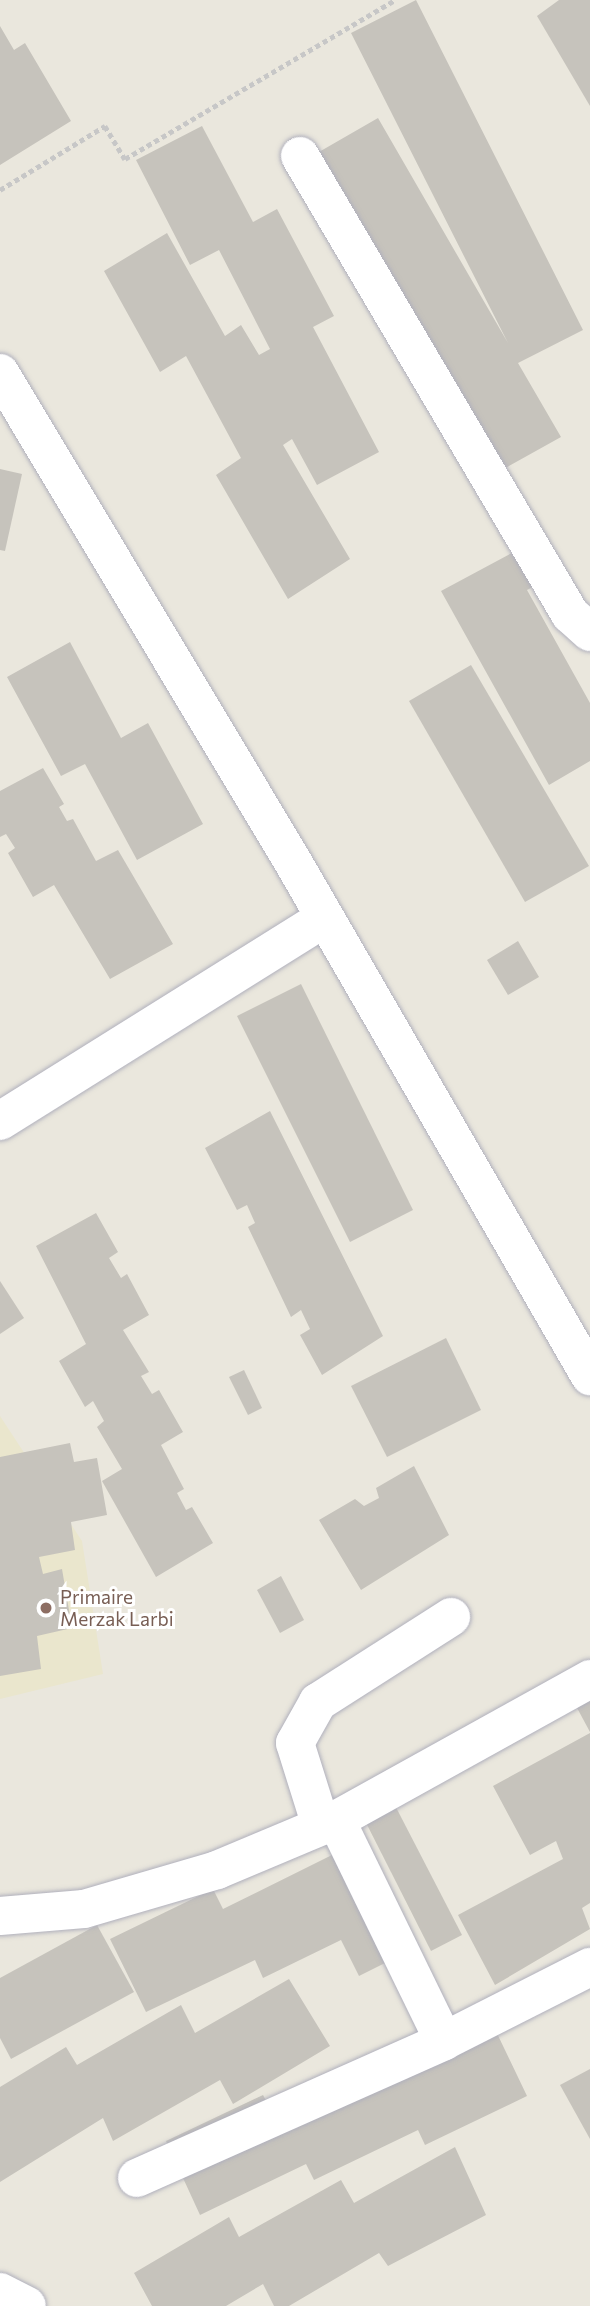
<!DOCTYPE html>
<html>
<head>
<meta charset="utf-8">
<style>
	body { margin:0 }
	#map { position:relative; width:590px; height:2306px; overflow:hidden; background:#eae7dd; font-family:Commissioner,sans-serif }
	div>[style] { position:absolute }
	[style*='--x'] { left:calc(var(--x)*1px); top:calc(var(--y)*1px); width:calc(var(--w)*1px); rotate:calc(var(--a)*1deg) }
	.education>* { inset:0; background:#eae6cd }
	.building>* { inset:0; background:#c6c3bc }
	.path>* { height:4.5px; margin-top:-2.25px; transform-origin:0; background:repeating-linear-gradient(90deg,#c7c7c7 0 5px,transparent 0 8.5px) }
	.roads { filter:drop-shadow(0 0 2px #b0b0bc) drop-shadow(0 0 2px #b0b0bc) }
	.minor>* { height:38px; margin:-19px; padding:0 19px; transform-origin:19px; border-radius:19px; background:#fff }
	.dots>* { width:19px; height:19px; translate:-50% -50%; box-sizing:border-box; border:4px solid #fff; border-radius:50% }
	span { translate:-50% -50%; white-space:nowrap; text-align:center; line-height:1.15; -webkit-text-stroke:6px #fff; paint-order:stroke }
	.education-label { font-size:19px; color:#785e54 }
	.left { translate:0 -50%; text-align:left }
</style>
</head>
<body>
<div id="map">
	<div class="education">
		<i style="clip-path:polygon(0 1416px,82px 1541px,103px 1674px,0 1699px)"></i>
	</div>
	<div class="building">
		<i style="clip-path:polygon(416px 0,583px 330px,518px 363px,561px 437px,493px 475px,312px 156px,378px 118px,508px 343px,351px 33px)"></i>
		<i style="clip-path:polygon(559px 0,590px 0,590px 106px,537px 16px)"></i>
		<i style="clip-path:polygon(0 26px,14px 50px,25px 43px,71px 121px,0 165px)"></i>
		<i style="clip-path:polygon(202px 126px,253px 222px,277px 209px,334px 316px,313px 327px,379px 452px,317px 485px,292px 439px,283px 445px,350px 559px,288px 599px,216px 475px,241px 458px,186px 356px,160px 372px,104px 271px,167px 233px,225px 336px,241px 325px,259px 355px,270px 349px,219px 250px,190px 265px,136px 160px)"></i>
		<i style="clip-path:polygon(0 469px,22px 474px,5px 551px,0 550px)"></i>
		<i style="clip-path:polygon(521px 548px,541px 583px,527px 590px,590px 703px,590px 761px,549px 785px,441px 591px)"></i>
		<i style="clip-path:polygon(70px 642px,121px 738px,148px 723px,203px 824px,137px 860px,85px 764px,61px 776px,7px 677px)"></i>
		<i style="clip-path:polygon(471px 665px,589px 866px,525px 902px,409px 701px)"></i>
		<i style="clip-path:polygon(43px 768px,64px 804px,59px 807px,67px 821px,73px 819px,96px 861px,118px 850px,173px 944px,110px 979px,54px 885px,33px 897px,8px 853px,15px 848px,6px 834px,0 837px,0 791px)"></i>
		<i style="clip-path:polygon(518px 941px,539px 977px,508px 995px,487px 960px)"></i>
		<i style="clip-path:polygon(301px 984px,413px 1210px,350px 1242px,237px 1016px)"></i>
		<i style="clip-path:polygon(270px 1111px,383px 1336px,322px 1375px,300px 1335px,310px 1329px,301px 1310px,291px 1317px,248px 1227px,255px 1223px,247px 1205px,237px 1210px,205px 1148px)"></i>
		<i style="clip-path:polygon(96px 1213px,118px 1252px,109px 1258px,121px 1278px,127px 1274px,149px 1315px,123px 1330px,149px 1372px,141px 1376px,152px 1394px,159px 1390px,183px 1432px,161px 1445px,184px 1489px,177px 1493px,186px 1510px,192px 1507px,213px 1543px,156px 1577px,102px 1481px,122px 1469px,97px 1427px,104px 1421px,93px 1401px,85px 1407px,59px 1361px,86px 1344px,36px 1246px)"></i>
		<i style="clip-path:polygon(0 1281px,24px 1318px,0 1334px)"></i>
		<i style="clip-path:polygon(446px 1338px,481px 1410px,387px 1457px,351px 1386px)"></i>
		<i style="clip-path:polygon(244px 1370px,262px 1408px,248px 1415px,229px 1377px)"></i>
		<i style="clip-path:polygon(70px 1443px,74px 1462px,97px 1458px,107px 1515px,71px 1522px,75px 1550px,39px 1557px,43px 1574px,62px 1569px,72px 1628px,37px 1636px,41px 1669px,0 1676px,0 1457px)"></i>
		<i style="clip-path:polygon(414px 1466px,449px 1535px,361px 1590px,319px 1520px,355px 1499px,364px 1506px,379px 1498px,376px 1488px)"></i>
		<i style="clip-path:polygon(281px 1576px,304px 1620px,280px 1633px,257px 1590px)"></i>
		<i style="clip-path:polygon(590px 1698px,590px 1732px,576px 1706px)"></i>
		<i style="clip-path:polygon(590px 1733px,590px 1903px,582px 1908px,590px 1929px,495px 1985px,458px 1915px,563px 1859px,556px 1841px,530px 1855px,493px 1786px)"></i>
		<i style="clip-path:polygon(386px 1788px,462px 1935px,431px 1951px,356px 1803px)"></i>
		<i style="clip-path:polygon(332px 1855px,385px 1963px,359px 1976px,341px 1940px,263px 1978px,255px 1960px,146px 2012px,110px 1939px,213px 1889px,223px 1909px)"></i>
		<i style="clip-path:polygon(97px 1925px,134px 1992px,11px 2059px,0 2038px,0 1978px)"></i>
		<i style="clip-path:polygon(289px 1979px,330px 2046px,233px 2104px,220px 2080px,113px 2141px,103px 2118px,0 2182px,0 2087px,66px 2047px,77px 2065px,181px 2005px,195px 2033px)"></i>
		<i style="clip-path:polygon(493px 2025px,527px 2096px,425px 2145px,418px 2130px,314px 2180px,306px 2164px,200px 2215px,166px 2141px,263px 2095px,271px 2110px)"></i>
		<i style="clip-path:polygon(590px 2069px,590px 2139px,560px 2085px)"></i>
		<i style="clip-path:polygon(455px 2147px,486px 2215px,388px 2266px,379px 2253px,289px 2306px,274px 2306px,263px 2284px,226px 2306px,152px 2306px,134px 2273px,229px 2217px,239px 2237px,341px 2180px,354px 2203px)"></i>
	</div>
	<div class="path">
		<i style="--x:0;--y:190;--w:123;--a:-31.4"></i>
		<i style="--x:105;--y:126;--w:39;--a:59"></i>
		<i style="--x:125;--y:159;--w:313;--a:-30.5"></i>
	</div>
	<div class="roads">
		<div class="minor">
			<i style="--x:300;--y:156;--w:532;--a:59.48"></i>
			<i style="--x:570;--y:614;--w:27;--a:42"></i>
			<i style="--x:0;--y:373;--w:570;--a:59.07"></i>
			<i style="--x:293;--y:862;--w:594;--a:59.98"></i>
			<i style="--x:0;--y:1121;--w:383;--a:-32"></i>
			<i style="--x:336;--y:1820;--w:246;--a:64"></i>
			<i style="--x:444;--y:2041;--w:164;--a:-26.9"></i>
			<i style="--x:321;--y:1826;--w:87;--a:-107.4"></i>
			<i style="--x:295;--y:1743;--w:47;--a:-60.7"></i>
			<i style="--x:318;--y:1702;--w:158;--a:-32.6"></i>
			<i style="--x:0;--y:1916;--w:84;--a:-4.8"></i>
			<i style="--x:84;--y:1909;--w:139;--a:-16.3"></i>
			<i style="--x:217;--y:1870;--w:129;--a:-22.8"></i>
			<i style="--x:336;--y:1820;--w:291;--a:-29"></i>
			<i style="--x:137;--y:2178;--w:336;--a:-24"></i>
			<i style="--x:0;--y:2292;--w:30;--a:27"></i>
		</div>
	</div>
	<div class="dots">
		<i style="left:46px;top:1608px;background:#8d6e63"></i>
	</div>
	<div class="education-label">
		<span class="left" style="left:60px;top:1608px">Primaire<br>Merzak Larbi</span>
	</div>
</div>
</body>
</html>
